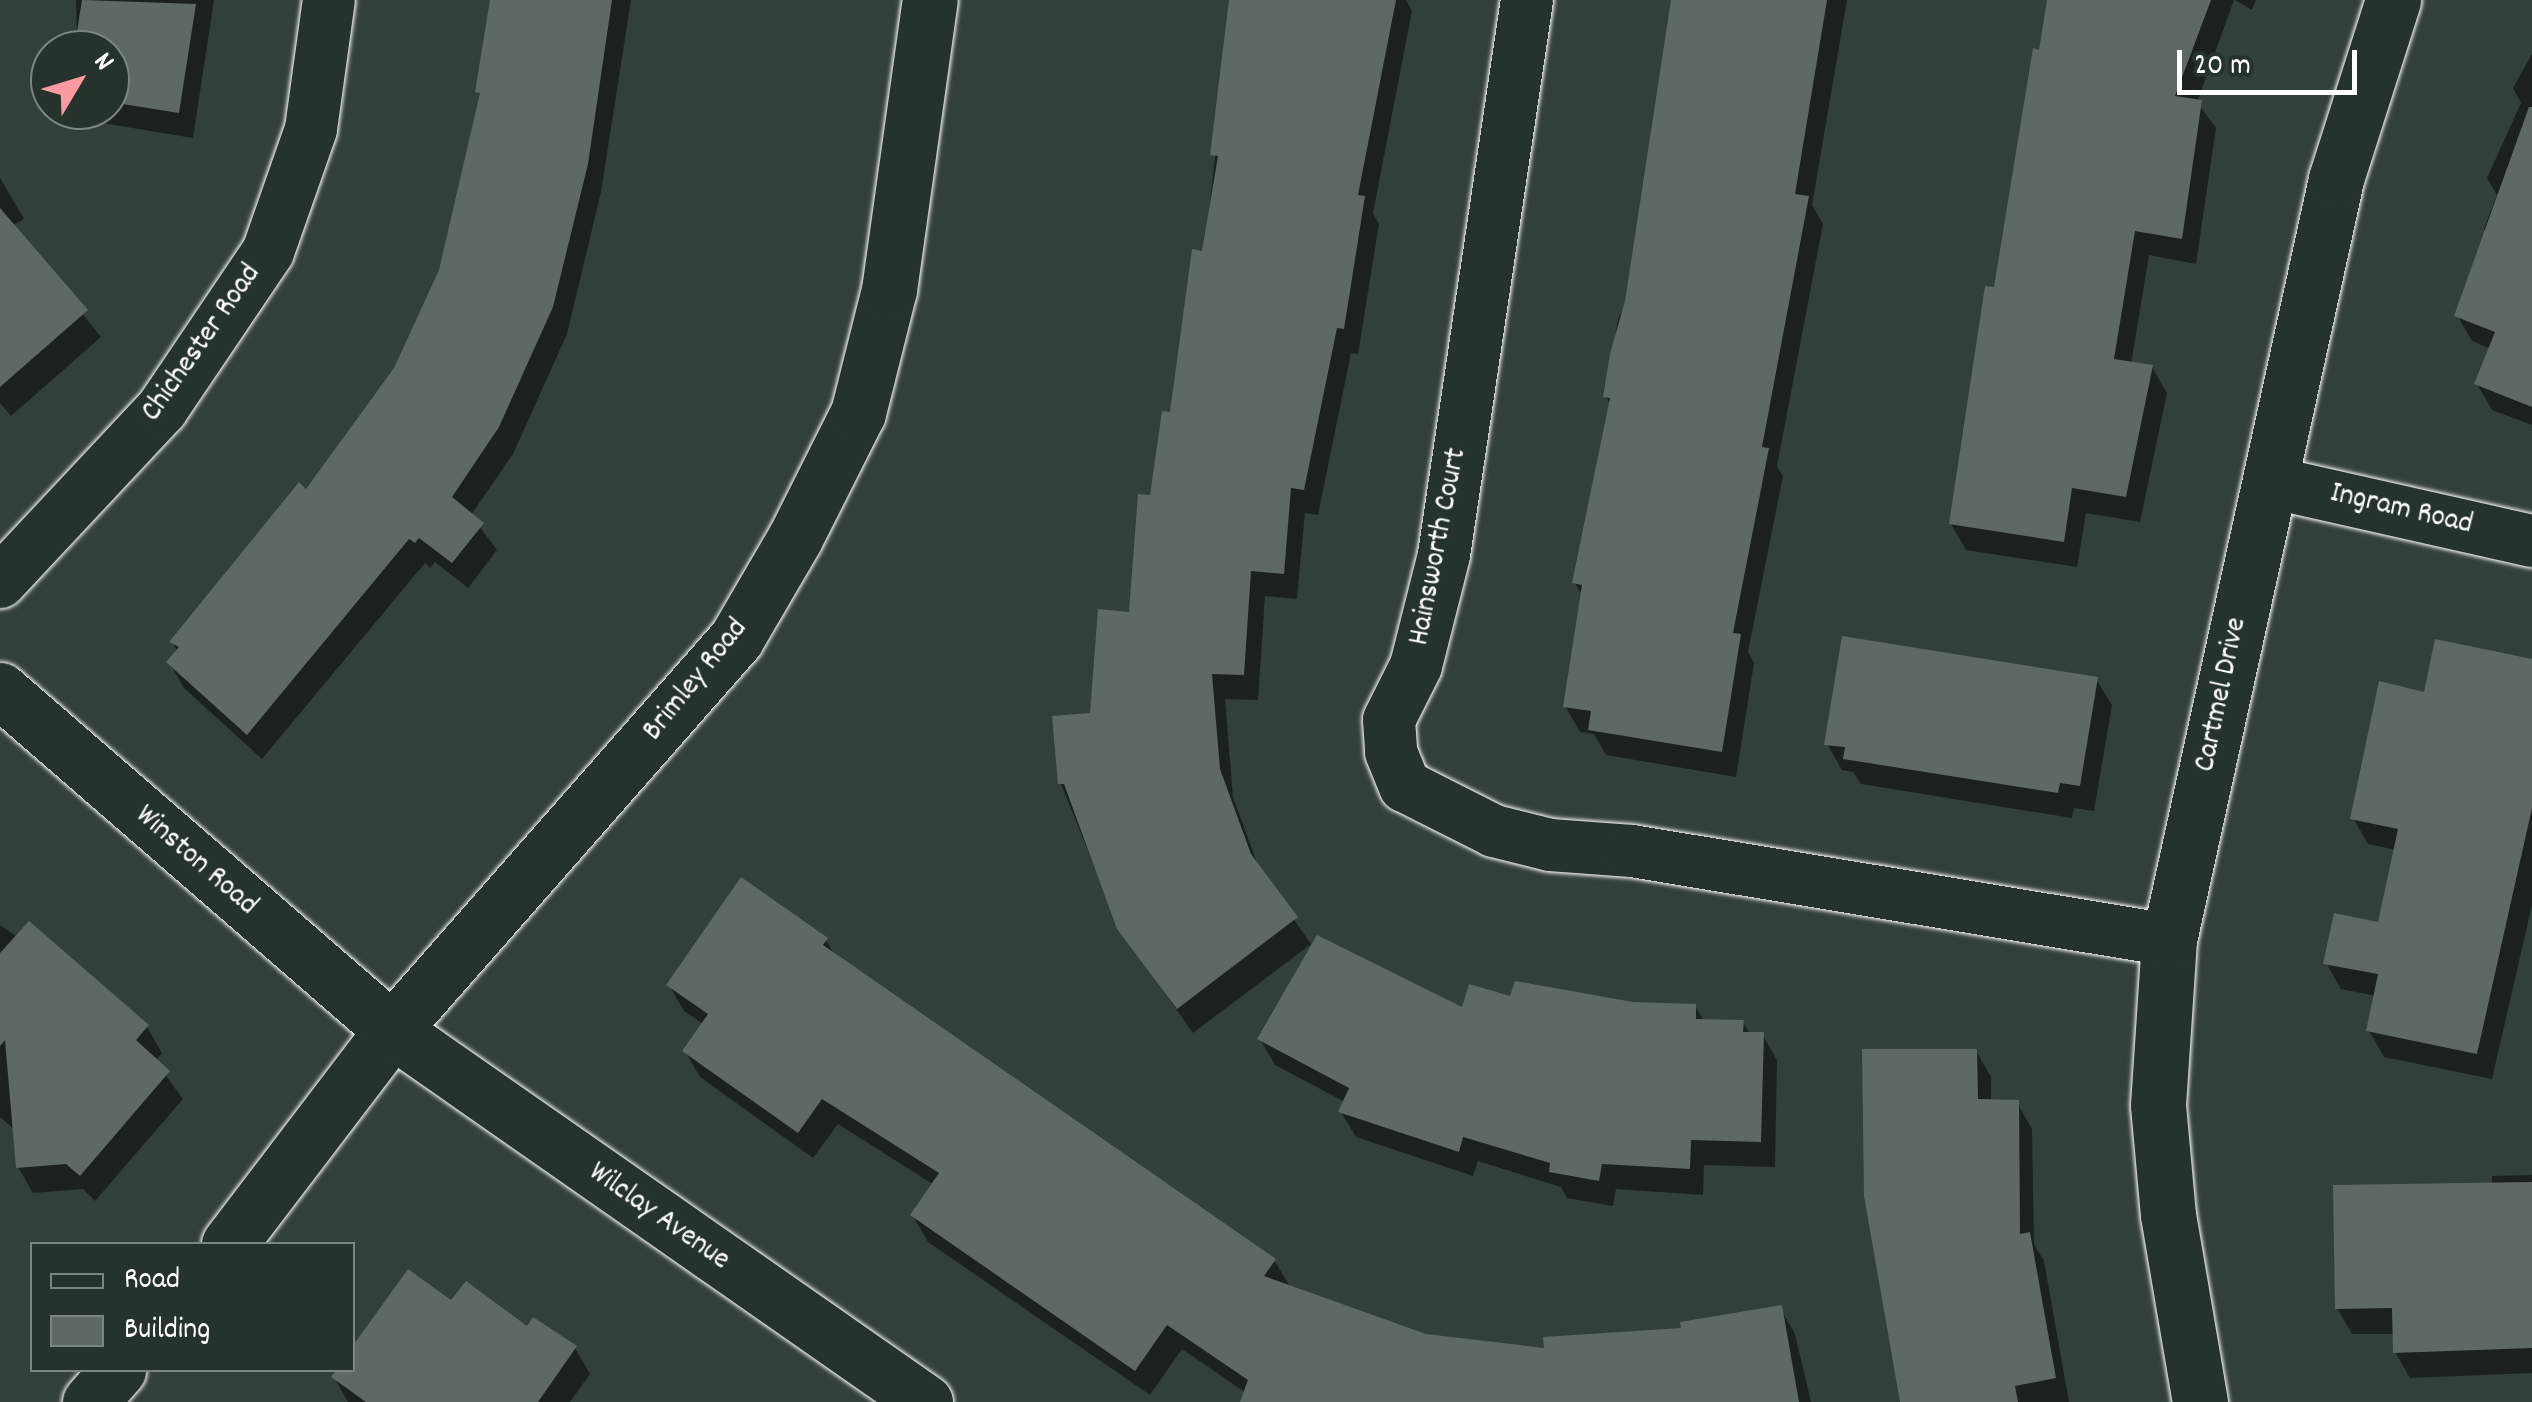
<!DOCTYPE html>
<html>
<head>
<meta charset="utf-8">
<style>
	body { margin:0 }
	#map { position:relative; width:2532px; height:1402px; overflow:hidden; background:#333f3a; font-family:Dekko,sans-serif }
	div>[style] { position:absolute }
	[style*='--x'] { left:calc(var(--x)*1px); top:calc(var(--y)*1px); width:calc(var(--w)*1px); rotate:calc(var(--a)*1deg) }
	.shadow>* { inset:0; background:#0007 }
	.building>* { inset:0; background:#5f6964 }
	.roads { filter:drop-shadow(0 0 2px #fff) drop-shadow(0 0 2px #fff) }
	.minor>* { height:52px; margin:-26px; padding:0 26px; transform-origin:26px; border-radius:26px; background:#26332d }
	.tertiary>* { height:55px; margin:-27.5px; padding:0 27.5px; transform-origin:27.5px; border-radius:27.5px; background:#26332d }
	.secondary>* { height:55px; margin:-27.5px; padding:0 27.5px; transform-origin:27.5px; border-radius:27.5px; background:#26332d }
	span { translate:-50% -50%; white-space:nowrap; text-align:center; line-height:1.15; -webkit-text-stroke:8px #26332d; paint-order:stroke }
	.street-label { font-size:30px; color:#fff }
	.legend { position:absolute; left:30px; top:1242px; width:325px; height:130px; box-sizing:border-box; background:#26332d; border:2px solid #7d8581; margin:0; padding:12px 18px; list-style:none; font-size:30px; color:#fff }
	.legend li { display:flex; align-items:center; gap:20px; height:50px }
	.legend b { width:50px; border:2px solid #7d8581 }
	.north { position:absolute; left:30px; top:30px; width:100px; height:100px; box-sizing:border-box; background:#26332d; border:2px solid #7d8581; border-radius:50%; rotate:52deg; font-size:28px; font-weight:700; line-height:40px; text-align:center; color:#fff }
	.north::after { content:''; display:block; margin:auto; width:35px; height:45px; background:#ff9aa2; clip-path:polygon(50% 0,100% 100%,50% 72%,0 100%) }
	.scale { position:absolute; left:2177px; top:50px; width:180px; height:45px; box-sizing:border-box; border:5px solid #fff; border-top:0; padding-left:12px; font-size:30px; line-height:35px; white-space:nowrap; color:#fff; -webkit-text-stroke:8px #26332d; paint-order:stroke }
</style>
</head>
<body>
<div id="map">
	<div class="shadow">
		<i style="clip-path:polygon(76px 0,214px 0,193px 138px,84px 120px,79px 110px,110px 110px,110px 50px,77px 50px)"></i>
		<i style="clip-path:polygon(495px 0,631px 0,601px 192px,567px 334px,513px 454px,471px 515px,497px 550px,468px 588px,435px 562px,430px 568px,425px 563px,262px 759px,184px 688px,169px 662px,178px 652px,172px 642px,299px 486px,307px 492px,396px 369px,441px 271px,482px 94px)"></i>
		<i style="clip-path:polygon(1233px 0,1406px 0,1412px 11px,1373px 213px,1379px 224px,1358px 354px,1351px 353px,1318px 515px,1305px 513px,1297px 599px,1265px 596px,1258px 700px,1225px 699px,1233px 797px,1260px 871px,1311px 944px,1193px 1033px,1119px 928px,1061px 784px,1131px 614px,1204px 254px)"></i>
		<i style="clip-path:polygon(1674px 0,1847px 0,1812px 205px,1823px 224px,1777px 466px,1783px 476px,1748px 652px,1754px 663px,1736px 777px,1606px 755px,1594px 734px,1580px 732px,1565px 706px,1583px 597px,1575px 583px,1611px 407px,1606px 396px,1618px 318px,1628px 302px)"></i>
		<i style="clip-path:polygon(2064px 0,2234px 0,2197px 102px,2216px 128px,2196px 264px,2149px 255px,2131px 364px,2152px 367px,2167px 393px,2140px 522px,2086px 513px,2077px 567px,1966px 550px,1951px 524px)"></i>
		<i style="clip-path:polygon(2235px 0,2256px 0,2252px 10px)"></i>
		<i style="clip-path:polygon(2532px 54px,2532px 425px,2492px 410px,2477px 384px,2491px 349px,2472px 341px,2457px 315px,2488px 237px,2484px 229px,2497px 195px,2487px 178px,2521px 103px,2513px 88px)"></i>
		<i style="clip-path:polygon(0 178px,24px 219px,12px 226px,101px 337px,11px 416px,0 403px)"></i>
		<i style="clip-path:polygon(2532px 661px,2532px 905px,2492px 1079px,2384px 1057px,2369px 1031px,2376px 996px,2341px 989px,2326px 963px,2380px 925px,2396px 850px,2368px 844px,2353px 818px,2426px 695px)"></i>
		<i style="clip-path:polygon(2096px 679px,2112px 705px,2094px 811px,2074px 808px,2072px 818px,1861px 784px,1853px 772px,1842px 770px,1827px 744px)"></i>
		<i style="clip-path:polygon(0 925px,147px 1027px,162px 1053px,155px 1061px,183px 1099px,95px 1201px,83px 1189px,33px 1193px,18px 1167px,15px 1130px,0 1117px)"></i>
		<i style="clip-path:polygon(826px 940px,837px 958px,1274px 1260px,1291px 1288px,1426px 1337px,1547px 1350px,1684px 1331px,1780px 1308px,1795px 1334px,1811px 1402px,1243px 1402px,1246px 1393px,1182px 1349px,1150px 1395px,928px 1242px,913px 1216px,934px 1185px,838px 1124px,813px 1158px,700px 1077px,685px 1051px,703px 1024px,684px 1011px,669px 985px)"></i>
		<i style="clip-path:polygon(1512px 999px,1695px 1006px,1704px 1021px,1743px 1022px,1750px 1034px,1762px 1034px,1777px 1060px,1775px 1167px,1704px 1165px,1703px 1195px,1616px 1189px,1613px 1206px,1567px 1198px,1561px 1187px,1478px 1161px,1473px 1176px,1356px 1137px,1341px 1112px,1345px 1102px,1275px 1065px,1260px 1039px)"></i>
		<i style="clip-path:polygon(1976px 1051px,1991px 1077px,1991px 1102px,2017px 1103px,2032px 1129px,2034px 1244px,2044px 1261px,2069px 1402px,1902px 1402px)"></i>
		<i style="clip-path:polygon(2532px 1175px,2532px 1373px,2410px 1378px,2395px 1352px,2395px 1334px,2352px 1334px,2337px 1308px,2492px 1185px,2492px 1176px)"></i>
		<i style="clip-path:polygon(528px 1329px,575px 1348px,590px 1374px,570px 1402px,348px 1402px,334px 1377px,340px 1370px)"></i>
	</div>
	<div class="building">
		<i style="clip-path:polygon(82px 0,196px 4px,179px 113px,110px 102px,110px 50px,74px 50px)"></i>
		<i style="clip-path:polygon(490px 0,612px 0,588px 164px,553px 307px,499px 427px,452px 497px,484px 523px,452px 563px,419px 538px,415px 543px,409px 539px,247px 735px,166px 662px,179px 647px,169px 642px,299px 482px,306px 489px,394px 368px,439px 270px,480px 93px,475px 92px)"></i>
		<i style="clip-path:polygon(1229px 0,1396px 0,1358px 195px,1365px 196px,1344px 329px,1337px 328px,1304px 490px,1291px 488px,1284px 574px,1251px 571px,1244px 675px,1212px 674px,1220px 769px,1251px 854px,1298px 917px,1177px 1009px,1117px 929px,1064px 784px,1058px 784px,1052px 716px,1090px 713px,1098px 609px,1129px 612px,1138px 494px,1150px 495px,1162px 411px,1170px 412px,1192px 249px,1202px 251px,1218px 156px,1210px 155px)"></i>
		<i style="clip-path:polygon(1671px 0,1827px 0,1795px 194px,1809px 196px,1762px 447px,1769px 448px,1733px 633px,1741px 634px,1722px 752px,1588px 730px,1591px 711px,1563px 707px,1582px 585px,1572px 583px,1610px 398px,1603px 397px,1610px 354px,1625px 301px)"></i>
		<i style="clip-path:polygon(2047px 0,2211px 0,2175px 96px,2202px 100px,2182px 239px,2135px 231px,2114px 359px,2153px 365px,2126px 497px,2072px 488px,2064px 542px,1949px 524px,1985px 286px,1994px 287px,2033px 48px,2039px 50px)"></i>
		<i style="clip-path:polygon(2529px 107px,2532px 107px,2532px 407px,2474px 384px,2495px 332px,2454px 316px)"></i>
		<i style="clip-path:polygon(0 208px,88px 310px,0 387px)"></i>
		<i style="clip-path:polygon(1842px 636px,2098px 677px,2080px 786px,2060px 783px,2058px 793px,1843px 759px,1845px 747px,1824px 745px)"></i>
		<i style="clip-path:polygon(2435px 639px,2532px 659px,2532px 808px,2477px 1054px,2366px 1031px,2378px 974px,2323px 964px,2334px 913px,2378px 922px,2398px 829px,2350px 819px,2379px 681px,2424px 692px)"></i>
		<i style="clip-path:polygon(741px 877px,828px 938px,823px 945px,1276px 1259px,1264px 1276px,1426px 1334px,1544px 1348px,1543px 1337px,1681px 1328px,1680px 1322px,1782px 1305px,1799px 1402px,1240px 1402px,1248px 1380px,1167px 1325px,1135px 1371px,910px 1215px,939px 1173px,822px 1099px,798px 1133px,682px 1051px,708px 1014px,666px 985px)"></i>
		<i style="clip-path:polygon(29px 921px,149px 1025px,136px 1040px,170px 1071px,80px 1176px,66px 1164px,16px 1168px,5px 1040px,0 1046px,0 953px)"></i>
		<i style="clip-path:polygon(1317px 935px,1462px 1007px,1469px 984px,1510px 996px,1515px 981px,1633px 1002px,1696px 1004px,1696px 1019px,1744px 1020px,1743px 1032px,1764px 1032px,1761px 1142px,1691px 1140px,1690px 1169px,1602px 1164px,1599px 1181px,1549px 1172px,1550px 1163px,1463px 1137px,1459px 1152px,1338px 1112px,1349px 1088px,1257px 1039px)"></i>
		<i style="clip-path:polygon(1862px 1049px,1977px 1049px,1978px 1099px,2019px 1100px,2020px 1234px,2030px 1232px,2056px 1378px,2015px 1386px,2018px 1402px,1900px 1402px,1864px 1196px)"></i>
		<i style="clip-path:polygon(2532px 1182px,2532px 1348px,2393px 1353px,2392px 1308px,2335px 1309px,2333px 1185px)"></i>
		<i style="clip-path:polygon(408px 1269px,451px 1300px,466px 1281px,527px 1326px,533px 1317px,577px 1346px,538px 1402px,366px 1402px,331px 1377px,336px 1370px,352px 1370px,352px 1347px)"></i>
	</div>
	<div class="roads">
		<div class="minor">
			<i style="--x:1527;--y:0;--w:561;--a:98.51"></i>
			<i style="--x:1444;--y:555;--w:114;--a:104.2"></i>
			<i style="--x:1416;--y:666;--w:60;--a:116.6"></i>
			<i style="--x:1389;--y:720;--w:32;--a:86"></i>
			<i style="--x:1391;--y:752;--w:37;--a:68"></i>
			<i style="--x:1405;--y:786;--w:100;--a:26.8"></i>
			<i style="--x:1494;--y:831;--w:58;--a:14"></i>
			<i style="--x:1550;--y:845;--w:82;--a:4.2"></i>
			<i style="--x:1632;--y:851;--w:544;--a:9.41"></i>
			<i style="--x:2270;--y:482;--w:269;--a:12.7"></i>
			<i style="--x:0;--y:582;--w:237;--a:-46.9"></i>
			<i style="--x:162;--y:409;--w:189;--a:-56"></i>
			<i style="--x:268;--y:252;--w:130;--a:-70.7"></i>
			<i style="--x:311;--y:129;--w:130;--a:-82.1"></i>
		</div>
		<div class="tertiary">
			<i style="--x:0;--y:690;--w:519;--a:40.94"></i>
			<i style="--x:392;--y:1030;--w:650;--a:34.91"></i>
			<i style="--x:2200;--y:1402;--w:190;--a:-99.7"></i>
			<i style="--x:2168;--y:1215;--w:110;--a:-95.2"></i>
			<i style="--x:2158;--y:1105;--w:165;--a:-86.2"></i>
			<i style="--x:2169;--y:940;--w:779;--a:-77.62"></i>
			<i style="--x:2336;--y:179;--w:188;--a:-72.3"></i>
		</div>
		<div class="secondary">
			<i style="--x:229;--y:1244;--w:269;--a:-52.7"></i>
			<i style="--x:392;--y:1030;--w:521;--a:-48.66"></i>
			<i style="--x:736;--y:639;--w:117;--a:-59.7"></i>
			<i style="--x:795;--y:538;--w:140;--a:-63.3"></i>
			<i style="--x:858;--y:413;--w:127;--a:-75.9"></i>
			<i style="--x:889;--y:290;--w:293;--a:-82"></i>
			<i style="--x:90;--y:1402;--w:43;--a:-48.8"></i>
		</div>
	</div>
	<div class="street-label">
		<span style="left:203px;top:344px;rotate:-55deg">Chichester Road</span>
		<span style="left:2401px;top:511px;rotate:13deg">Ingram Road</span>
		<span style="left:1440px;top:547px;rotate:-79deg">Hainsworth Court</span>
		<span style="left:697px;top:681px;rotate:-51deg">Brimley Road</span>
		<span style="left:2223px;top:695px;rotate:-78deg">Cartmel Drive</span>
		<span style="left:195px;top:862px;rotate:41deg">Winston Road</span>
		<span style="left:658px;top:1218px;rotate:35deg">Wilclay Avenue</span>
	</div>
	<ul class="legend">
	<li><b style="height:12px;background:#26332d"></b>Road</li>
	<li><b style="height:28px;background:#5f6964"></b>Building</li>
	</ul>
	<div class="north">N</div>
	<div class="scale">20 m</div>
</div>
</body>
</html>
